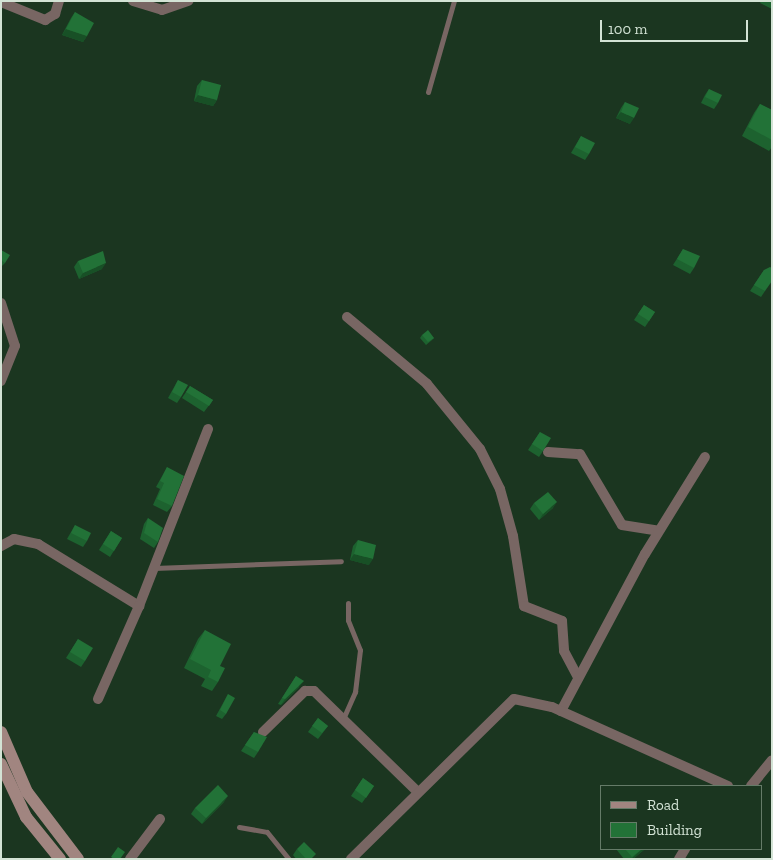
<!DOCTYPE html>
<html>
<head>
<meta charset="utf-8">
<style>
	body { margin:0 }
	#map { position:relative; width:773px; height:860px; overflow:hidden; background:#1b3620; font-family:"Zilla Slab",serif }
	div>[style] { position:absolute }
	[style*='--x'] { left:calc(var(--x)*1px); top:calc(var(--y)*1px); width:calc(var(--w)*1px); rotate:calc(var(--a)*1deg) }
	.lane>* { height:5px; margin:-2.5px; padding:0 2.5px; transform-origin:2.5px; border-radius:2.5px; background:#786663 }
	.street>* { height:10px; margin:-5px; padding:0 5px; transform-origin:5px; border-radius:5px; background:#786663 }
	.secondary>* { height:12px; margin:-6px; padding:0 6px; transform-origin:6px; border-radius:6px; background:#a18580 }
	.wall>* { inset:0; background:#1d622f }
	.shaded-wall>* { inset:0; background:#185026 }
	.building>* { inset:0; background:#227237 }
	span { translate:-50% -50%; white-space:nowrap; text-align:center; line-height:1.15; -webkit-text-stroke:4px #1b3620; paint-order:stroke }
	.frame { position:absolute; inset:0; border:2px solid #d3e3d5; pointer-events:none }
	.legend { position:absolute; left:600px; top:785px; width:162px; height:65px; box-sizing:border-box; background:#1b3620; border:1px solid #657b68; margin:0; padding:6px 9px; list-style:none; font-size:15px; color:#d3e3d5 }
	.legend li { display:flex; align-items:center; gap:10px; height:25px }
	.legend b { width:25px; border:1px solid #657b68 }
	.scale { position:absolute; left:600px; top:20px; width:148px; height:22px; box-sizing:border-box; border:2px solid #d3e3d5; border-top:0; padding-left:6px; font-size:15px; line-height:18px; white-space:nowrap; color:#d3e3d5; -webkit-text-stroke:4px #1b3620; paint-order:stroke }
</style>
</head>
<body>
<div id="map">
	<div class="lane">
		<i style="--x:428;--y:92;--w:95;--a:-74.1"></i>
		<i style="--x:154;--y:568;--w:187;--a:-2.1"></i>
		<i style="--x:343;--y:719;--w:30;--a:-66"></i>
		<i style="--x:355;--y:692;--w:42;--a:-83.2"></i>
		<i style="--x:360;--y:650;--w:32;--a:-112"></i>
		<i style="--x:348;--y:620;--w:17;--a:-90"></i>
		<i style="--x:239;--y:827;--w:28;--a:10"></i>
		<i style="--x:267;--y:832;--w:35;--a:51"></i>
	</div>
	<div class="street">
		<i style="--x:133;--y:1;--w:30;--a:17"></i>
		<i style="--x:162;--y:10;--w:28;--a:-19"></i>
		<i style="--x:1;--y:2;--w:48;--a:22.2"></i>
		<i style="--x:45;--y:20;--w:12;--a:-31"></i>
		<i style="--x:55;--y:14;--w:14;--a:-73"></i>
		<i style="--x:1;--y:303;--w:45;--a:72"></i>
		<i style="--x:15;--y:346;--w:38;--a:112"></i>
		<i style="--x:347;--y:317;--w:104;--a:39.9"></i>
		<i style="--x:427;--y:384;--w:84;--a:50.8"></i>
		<i style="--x:480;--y:449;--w:45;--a:63.4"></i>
		<i style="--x:500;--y:489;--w:49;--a:74.5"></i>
		<i style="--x:513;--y:536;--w:71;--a:81.1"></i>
		<i style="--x:524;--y:606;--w:41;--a:21.5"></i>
		<i style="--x:562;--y:621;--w:30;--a:86"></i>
		<i style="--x:564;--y:651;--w:30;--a:62"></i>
		<i style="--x:548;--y:452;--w:32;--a:4"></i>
		<i style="--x:580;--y:454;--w:82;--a:59.4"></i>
		<i style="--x:622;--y:525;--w:37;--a:9"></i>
		<i style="--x:1;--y:546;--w:15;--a:-28"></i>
		<i style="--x:14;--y:539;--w:25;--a:12"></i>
		<i style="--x:38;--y:544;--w:119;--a:31.5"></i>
		<i style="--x:139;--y:606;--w:190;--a:-68.7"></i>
		<i style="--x:98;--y:699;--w:102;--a:-66.2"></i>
		<i style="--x:561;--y:711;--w:178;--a:-61.9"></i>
		<i style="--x:645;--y:554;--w:114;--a:-58.3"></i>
		<i style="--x:263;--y:732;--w:59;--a:-44.3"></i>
		<i style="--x:305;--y:691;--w:9;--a:0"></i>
		<i style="--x:314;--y:691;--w:145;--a:44.2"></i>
		<i style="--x:751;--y:786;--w:33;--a:-51"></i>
		<i style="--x:130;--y:859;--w:50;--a:-53.1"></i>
		<i style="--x:351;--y:859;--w:228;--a:-44.5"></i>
		<i style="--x:514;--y:699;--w:39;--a:12"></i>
		<i style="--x:552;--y:707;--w:193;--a:24.2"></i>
		<i style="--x:679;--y:859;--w:12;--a:-59"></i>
	</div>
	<div class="secondary">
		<i style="--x:1;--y:732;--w:65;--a:66.6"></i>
		<i style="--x:27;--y:792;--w:84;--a:52.7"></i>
		<i style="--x:1;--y:764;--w:59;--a:64.7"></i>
		<i style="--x:26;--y:817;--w:54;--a:51"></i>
	</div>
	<div class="wall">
		<i style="clip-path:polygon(761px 1px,772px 1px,772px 9px,760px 3px)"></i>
		<i style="clip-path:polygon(75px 12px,87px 36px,83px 42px,62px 35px,71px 18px)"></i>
		<i style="clip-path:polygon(202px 80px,217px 100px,213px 106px,194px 101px,197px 86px)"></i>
		<i style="clip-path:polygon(709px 89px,718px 103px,714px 109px,701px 103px,705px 95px)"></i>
		<i style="clip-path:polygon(625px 102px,630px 124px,616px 118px,621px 108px)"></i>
		<i style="clip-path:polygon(760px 104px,772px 110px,772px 147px,769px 151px,742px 136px,754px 113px)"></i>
		<i style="clip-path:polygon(581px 136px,589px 154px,585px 160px,571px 153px)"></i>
		<i style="clip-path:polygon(683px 249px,694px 268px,690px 274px,673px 265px)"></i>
		<i style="clip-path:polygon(1px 250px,5px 263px,1px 267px)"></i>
		<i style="clip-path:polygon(78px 261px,102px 269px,79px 279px,74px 267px)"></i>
		<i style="clip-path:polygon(764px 270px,765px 291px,761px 297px,750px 291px)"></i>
		<i style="clip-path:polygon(644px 305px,655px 312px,645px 327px,634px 320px)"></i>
		<i style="clip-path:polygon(422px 335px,434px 338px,432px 340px,426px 345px,420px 338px)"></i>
		<i style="clip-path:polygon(178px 380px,181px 397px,177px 403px,168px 398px)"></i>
		<i style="clip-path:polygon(190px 386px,213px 400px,204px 412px,182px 398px)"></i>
		<i style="clip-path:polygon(540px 432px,543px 451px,539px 457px,528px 450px)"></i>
		<i style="clip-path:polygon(167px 467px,172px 506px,167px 512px,153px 505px,160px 489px,156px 487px)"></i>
		<i style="clip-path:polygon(534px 503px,553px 508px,539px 520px,530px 509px)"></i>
		<i style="clip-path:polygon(148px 518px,158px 542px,154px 548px,140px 539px,144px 524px)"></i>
		<i style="clip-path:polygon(75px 525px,87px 541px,83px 547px,67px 539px)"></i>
		<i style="clip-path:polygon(111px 531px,122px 538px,110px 557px,99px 550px)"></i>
		<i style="clip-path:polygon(358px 540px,369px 565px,350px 560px,353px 546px)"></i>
		<i style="clip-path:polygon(205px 630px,220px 666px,218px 682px,212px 691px,201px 686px,205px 679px,184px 668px,198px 639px)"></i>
		<i style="clip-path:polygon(78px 639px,85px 661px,81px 667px,66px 658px)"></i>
		<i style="clip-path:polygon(296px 676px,299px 687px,281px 705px,278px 704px)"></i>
		<i style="clip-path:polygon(228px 694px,226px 714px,222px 719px,216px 716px)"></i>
		<i style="clip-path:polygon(318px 718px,328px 726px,318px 739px,308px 732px)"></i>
		<i style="clip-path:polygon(254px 732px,258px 752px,254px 758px,241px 751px)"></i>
		<i style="clip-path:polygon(363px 778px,374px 786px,362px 803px,351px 796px)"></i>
		<i style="clip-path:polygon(224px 802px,202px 824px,191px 814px,195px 808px)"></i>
		<i style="clip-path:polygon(297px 849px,313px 859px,296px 859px,293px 855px)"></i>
		<i style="clip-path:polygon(616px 849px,645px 849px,633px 859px,624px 859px)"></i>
	</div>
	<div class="shaded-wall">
		<i style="clip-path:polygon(66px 29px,87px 36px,83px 42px,62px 35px)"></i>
		<i style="clip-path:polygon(198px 95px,217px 100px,213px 106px,194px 101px)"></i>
		<i style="clip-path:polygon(621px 112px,634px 118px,630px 124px,616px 118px)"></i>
		<i style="clip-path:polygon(106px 263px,102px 269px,79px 279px,83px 273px)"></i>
		<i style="clip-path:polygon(557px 502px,553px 508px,539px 520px,543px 514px)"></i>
		<i style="clip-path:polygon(354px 554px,373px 559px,369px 565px,350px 560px)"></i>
		<i style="clip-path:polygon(304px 681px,299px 687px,281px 705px,285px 699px)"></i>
		<i style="clip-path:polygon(228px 796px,224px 802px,202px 824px,206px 818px)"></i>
		<i style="clip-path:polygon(642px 849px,645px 849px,633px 859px,631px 859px)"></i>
	</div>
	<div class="building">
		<i style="clip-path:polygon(75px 12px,94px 23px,87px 36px,66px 29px)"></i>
		<i style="clip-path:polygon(202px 80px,221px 85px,217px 100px,198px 95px)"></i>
		<i style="clip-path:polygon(709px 89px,722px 95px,718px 103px,705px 97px)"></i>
		<i style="clip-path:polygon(625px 102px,639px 108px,634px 118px,621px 112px)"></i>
		<i style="clip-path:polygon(760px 104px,772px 110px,772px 140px,748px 127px)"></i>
		<i style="clip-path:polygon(581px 136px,595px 143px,589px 154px,575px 147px)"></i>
		<i style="clip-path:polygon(683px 249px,700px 256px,694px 268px,677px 259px)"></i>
		<i style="clip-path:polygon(1px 250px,10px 255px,5px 263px,1px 260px)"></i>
		<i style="clip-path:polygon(103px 251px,106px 263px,83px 273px,78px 261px)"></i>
		<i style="clip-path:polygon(770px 267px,772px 268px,772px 281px,765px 291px,754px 285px,764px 270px)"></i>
		<i style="clip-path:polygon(644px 305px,655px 312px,649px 321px,638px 314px)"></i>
		<i style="clip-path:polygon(428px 330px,434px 338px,428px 342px,422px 335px)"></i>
		<i style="clip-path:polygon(178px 380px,188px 385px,181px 397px,172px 392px)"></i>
		<i style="clip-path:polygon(190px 386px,213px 400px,209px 406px,186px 392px)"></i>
		<i style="clip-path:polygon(540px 432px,551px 438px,543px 451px,532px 444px)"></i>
		<i style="clip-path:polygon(167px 467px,184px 476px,172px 506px,157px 499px,164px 483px,160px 481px)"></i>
		<i style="clip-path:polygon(548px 492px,557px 502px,543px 514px,534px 503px)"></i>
		<i style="clip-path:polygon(148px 518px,163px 528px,158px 542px,144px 533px)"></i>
		<i style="clip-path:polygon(75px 525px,91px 533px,87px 541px,71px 533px)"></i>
		<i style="clip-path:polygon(111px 531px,122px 538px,114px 551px,103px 544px)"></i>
		<i style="clip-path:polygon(358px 540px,376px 545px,373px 559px,354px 554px)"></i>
		<i style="clip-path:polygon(205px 630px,231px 644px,220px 666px,225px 668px,218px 682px,208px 677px,211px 670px,190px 659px)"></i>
		<i style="clip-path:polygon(78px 639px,93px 648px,85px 661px,70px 652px)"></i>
		<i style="clip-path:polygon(296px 676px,304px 681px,285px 699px,282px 698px)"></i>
		<i style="clip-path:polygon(228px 694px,235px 698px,226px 714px,220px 710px)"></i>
		<i style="clip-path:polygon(318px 718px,328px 726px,322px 733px,312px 726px)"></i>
		<i style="clip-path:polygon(254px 732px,267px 737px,258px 752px,245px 745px)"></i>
		<i style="clip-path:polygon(363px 778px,374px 786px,366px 798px,355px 790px)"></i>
		<i style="clip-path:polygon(218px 785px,228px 796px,206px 818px,195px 808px)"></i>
		<i style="clip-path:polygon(304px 842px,316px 854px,311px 859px,306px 859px,297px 849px)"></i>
		<i style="clip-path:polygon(118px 847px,125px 852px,120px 859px,114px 859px,111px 857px)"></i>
		<i style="clip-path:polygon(625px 849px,642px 849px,632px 857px)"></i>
	</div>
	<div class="frame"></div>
	<ul class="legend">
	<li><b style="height:6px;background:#a18580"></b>Road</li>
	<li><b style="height:14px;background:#227237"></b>Building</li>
	</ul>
	<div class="scale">100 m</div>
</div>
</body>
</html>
